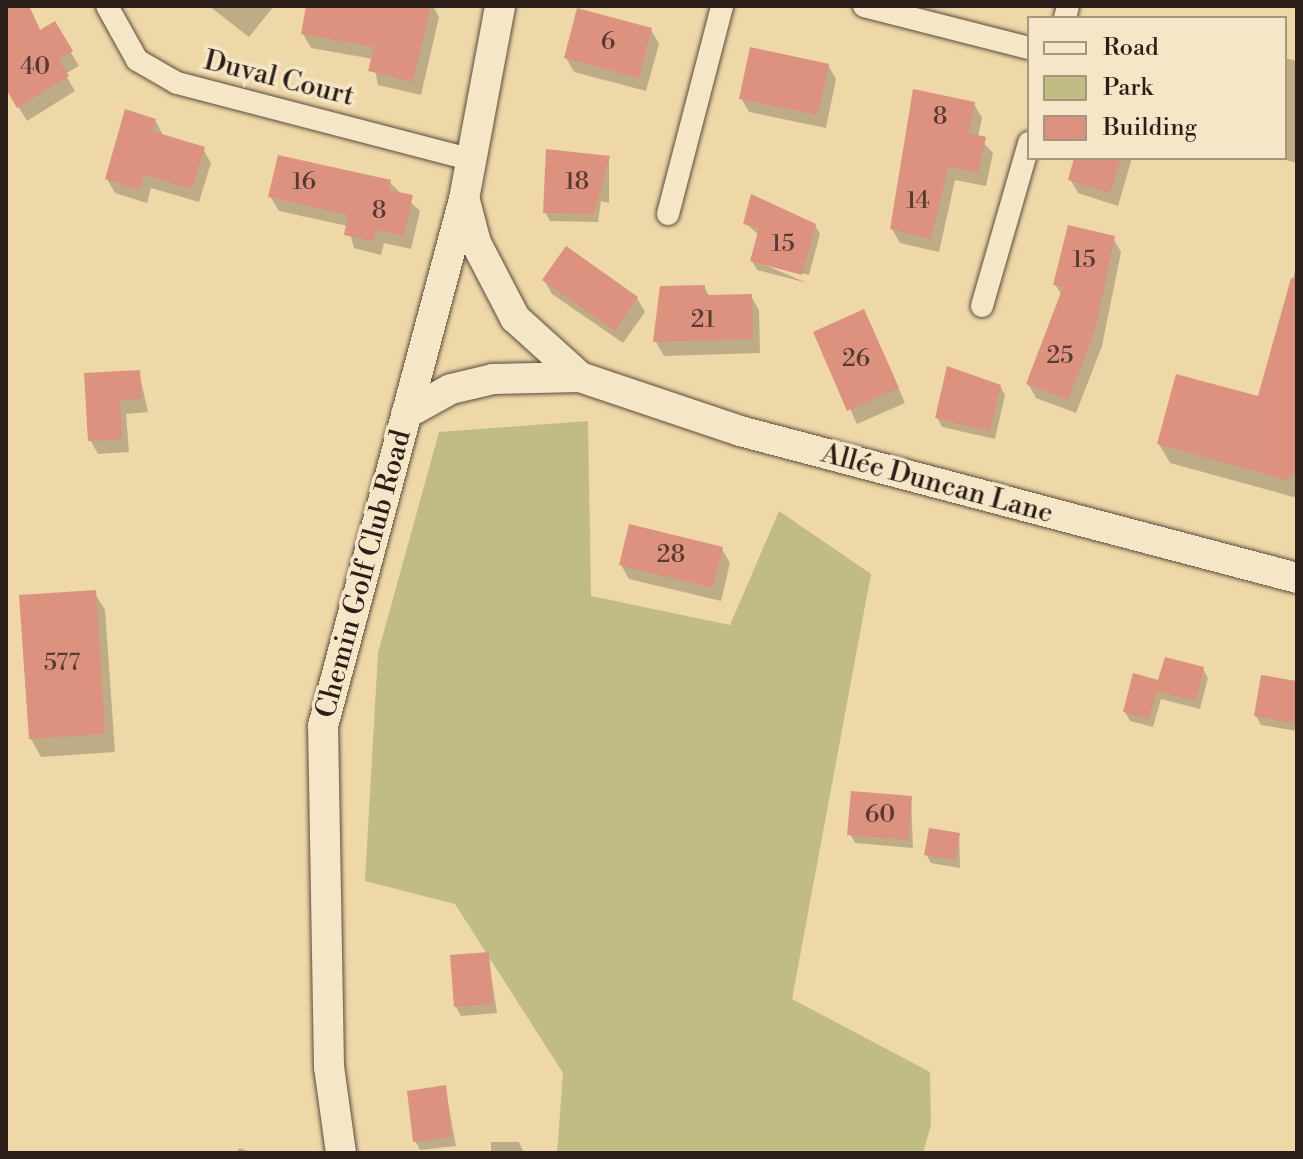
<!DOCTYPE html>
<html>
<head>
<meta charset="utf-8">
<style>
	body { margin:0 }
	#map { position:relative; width:1303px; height:1159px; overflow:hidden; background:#eed8a8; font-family:"Libre Bodoni",serif }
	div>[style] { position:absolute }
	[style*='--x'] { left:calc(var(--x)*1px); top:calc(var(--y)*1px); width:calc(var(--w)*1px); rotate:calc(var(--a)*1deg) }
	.green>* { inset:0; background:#c0bc83 }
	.shadow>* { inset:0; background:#0003 }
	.building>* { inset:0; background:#dc927e }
	.roads { filter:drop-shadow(0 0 2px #5c4c3d) drop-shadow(0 0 2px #5c4c3d) }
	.street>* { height:22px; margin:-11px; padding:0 11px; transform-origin:11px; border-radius:11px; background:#f4e6c6 }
	.secondary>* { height:30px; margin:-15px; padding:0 15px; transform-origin:15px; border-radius:15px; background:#f4e6c6 }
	span { translate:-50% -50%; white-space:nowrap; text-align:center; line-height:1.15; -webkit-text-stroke:7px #f4e6c6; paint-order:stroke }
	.number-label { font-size:24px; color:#573b32 }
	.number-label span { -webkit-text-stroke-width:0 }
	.street-label { font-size:28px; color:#2b1e19 }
	.frame { position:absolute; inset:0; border:8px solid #2b1e19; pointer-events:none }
	.legend { position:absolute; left:1027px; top:16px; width:260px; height:144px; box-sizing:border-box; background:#f4e6c6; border:2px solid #a49681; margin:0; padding:10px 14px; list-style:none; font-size:24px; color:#2b1e19 }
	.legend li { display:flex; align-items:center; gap:16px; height:40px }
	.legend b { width:40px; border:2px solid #a49681 }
</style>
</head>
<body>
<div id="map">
	<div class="green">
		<i style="clip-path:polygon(588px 421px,591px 596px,730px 625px,779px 511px,871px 574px,792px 999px,930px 1072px,931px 1125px,923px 1153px,557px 1153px,563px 1073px,455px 904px,365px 881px,378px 653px,439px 432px)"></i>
	</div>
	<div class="shadow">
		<i style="clip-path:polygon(6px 6px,29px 6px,41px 32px,54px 24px,79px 66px,65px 74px,75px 91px,27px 121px,6px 86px)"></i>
		<i style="clip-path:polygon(209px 6px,274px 6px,249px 37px)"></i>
		<i style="clip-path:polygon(308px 6px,433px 6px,439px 17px,421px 95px,378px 85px,373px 59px,311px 48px,303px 34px)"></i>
		<i style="clip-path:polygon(651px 30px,659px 44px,646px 91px,574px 72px,566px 58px)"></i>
		<i style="clip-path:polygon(1285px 58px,1297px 61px,1297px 163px,1278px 158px,1285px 158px)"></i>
		<i style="clip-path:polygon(828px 65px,836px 79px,826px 128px,749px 112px,741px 98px)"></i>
		<i style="clip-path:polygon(974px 104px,982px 118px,978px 137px,993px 153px,986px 186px,955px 180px,939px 252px,900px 243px,892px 229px)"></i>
		<i style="clip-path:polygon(155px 120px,163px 135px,203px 149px,211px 163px,199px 202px,151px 188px,147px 203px,115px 193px,107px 179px)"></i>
		<i style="clip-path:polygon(609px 158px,609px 203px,601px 201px,598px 222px,550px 221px,545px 212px)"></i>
		<i style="clip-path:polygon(1076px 158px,1132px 158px,1118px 206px,1078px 193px,1070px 179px)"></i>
		<i style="clip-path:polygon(389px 182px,420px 211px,411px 249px,384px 243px,381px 255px,354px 248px,348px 226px,279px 211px,270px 196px)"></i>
		<i style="clip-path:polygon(753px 196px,815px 225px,820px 234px,809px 275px,756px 261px,807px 283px,757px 270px,752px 261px,759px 235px,745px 223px)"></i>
		<i style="clip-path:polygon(1113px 238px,1121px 252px,1102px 346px,1076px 413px,1036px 398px,1028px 384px,1062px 296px,1055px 284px)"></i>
		<i style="clip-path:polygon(1297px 264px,1297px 498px,1170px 463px,1159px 444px,1260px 398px)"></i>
		<i style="clip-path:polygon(544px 280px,637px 298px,645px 312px,623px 343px,552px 294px)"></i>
		<i style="clip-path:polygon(704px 287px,710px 297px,751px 296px,759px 310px,760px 353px,664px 356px,656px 342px)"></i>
		<i style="clip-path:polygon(871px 326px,905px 403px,857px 424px,815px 333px)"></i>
		<i style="clip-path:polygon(139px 372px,148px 412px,126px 414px,129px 452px,98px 454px,90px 440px)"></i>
		<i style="clip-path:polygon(1000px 386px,1005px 395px,995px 439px,942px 427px,937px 417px)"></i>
		<i style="clip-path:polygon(722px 549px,730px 563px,721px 601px,629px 579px,621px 565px)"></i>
		<i style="clip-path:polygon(94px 592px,105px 610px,115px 752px,41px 757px,31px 739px)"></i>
		<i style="clip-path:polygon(1203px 669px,1208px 678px,1200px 709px,1161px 699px,1153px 727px,1130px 721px,1125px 712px,1160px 682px)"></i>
		<i style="clip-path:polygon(1297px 683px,1297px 731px,1261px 725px,1256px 716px)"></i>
		<i style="clip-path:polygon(911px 798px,913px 848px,855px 843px,850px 834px)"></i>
		<i style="clip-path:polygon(959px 834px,960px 868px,931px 863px,926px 854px)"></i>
		<i style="clip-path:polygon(488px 954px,497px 1013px,461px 1016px,456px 1007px)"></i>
		<i style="clip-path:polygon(445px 1087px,456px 1146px,420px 1150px,415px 1141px)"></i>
		<i style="clip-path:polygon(491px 1142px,519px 1142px,524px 1153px,491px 1153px)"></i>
		<i style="clip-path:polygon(239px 1148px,255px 1153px,237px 1153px)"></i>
	</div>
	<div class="building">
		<i style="clip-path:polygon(6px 6px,29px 6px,40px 30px,55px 21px,73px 51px,59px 59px,69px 76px,17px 108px,6px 89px)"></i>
		<i style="clip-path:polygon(306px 6px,431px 6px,413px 82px,368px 71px,374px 47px,301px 34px)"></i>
		<i style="clip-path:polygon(577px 8px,652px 28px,639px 78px,564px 58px)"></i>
		<i style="clip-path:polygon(750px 47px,829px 64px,818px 115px,739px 99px)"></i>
		<i style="clip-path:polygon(913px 89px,975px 102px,969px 133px,986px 137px,978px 173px,948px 167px,931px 239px,890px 229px)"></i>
		<i style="clip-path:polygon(125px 109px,156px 119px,152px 131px,205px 147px,192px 189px,144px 175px,140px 190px,105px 179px)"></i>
		<i style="clip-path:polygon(546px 149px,610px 156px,594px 214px,543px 213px)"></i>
		<i style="clip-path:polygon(278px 155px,391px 180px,389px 190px,413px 195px,404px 236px,376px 230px,374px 241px,344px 235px,348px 215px,268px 197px)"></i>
		<i style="clip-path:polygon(1074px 158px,1121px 158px,1110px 193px,1068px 180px)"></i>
		<i style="clip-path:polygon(751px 194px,816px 224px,802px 275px,750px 261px,759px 228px,743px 224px)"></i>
		<i style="clip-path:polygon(1068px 225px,1115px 236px,1095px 331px,1068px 400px,1026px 384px,1063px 287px,1053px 285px)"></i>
		<i style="clip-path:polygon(566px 246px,638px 297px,615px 331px,542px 280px)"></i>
		<i style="clip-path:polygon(1291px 278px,1297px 279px,1297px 474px,1286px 480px,1157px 444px,1176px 374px,1258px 396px)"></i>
		<i style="clip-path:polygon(705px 285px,705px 295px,752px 294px,753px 339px,653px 342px,660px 286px)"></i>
		<i style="clip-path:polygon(864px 309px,899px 388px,847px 411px,813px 332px)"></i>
		<i style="clip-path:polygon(947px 366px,1001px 385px,990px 431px,935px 418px)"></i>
		<i style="clip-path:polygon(140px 370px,142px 399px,120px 400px,122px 439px,88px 441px,84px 373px)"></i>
		<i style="clip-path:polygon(629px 524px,723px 547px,713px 588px,619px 565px)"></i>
		<i style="clip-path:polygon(96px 590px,105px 734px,29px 739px,19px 595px)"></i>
		<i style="clip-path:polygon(1165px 657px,1204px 667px,1196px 701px,1156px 691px,1149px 719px,1123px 712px,1133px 673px,1158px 680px)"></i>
		<i style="clip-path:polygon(1261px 675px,1297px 681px,1297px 724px,1254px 716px)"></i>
		<i style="clip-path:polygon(851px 791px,912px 796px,909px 840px,847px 835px)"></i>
		<i style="clip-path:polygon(929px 828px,960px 833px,956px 860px,924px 855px)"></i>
		<i style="clip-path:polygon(489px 952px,493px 1004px,454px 1007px,450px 955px)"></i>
		<i style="clip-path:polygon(446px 1085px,452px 1137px,413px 1142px,407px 1091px)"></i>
	</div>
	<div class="roads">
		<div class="street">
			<i style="--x:107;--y:6;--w:62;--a:60.9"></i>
			<i style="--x:137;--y:60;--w:46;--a:29.9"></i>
			<i style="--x:177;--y:83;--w:305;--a:14.6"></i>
			<i style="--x:864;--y:6;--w:170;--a:14.3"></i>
			<i style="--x:1065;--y:18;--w:12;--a:-76"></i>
			<i style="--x:668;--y:214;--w:215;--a:-75.4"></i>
			<i style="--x:982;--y:306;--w:170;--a:-73.9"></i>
		</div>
		<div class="secondary">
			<i style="--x:465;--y:201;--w:43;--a:75.3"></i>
			<i style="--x:476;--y:243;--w:85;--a:62.5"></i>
			<i style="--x:515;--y:318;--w:88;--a:42.2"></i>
			<i style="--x:580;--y:377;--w:169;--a:18.6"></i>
			<i style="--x:740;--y:431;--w:576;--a:14.78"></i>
			<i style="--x:406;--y:414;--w:51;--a:-29.1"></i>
			<i style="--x:451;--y:389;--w:43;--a:-13.4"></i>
			<i style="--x:493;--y:379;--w:87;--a:-1.3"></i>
			<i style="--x:341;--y:1153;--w:87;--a:-97.9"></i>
			<i style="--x:329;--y:1067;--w:341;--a:-91"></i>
			<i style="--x:323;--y:726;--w:546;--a:-75.02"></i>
			<i style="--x:464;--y:199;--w:196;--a:-79.4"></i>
		</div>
	</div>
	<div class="number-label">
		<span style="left:608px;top:43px">6</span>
		<span style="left:35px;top:68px">40</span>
		<span style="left:940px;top:118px">8</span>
		<span style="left:304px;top:183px">16</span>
		<span style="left:577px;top:183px">18</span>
		<span style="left:918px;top:202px">14</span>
		<span style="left:379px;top:212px">8</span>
		<span style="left:783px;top:245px">15</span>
		<span style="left:1084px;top:261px">15</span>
		<span style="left:703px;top:321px">21</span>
		<span style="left:1060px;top:357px">25</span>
		<span style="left:856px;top:360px">26</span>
		<span style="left:671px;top:556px">28</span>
		<span style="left:62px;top:664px">577</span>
		<span style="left:880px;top:816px">60</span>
	</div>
	<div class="street-label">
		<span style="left:279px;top:79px;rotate:14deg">Duval Court</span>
		<span style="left:937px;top:484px;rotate:15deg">Allée Duncan Lane</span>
		<span style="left:364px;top:574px;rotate:-75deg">Chemin Golf Club Road</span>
	</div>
	<div class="frame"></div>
	<ul class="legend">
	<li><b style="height:10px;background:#f4e6c6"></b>Road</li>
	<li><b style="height:22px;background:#c0bc83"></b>Park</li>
	<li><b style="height:22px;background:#dc927e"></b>Building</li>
	</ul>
</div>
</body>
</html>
